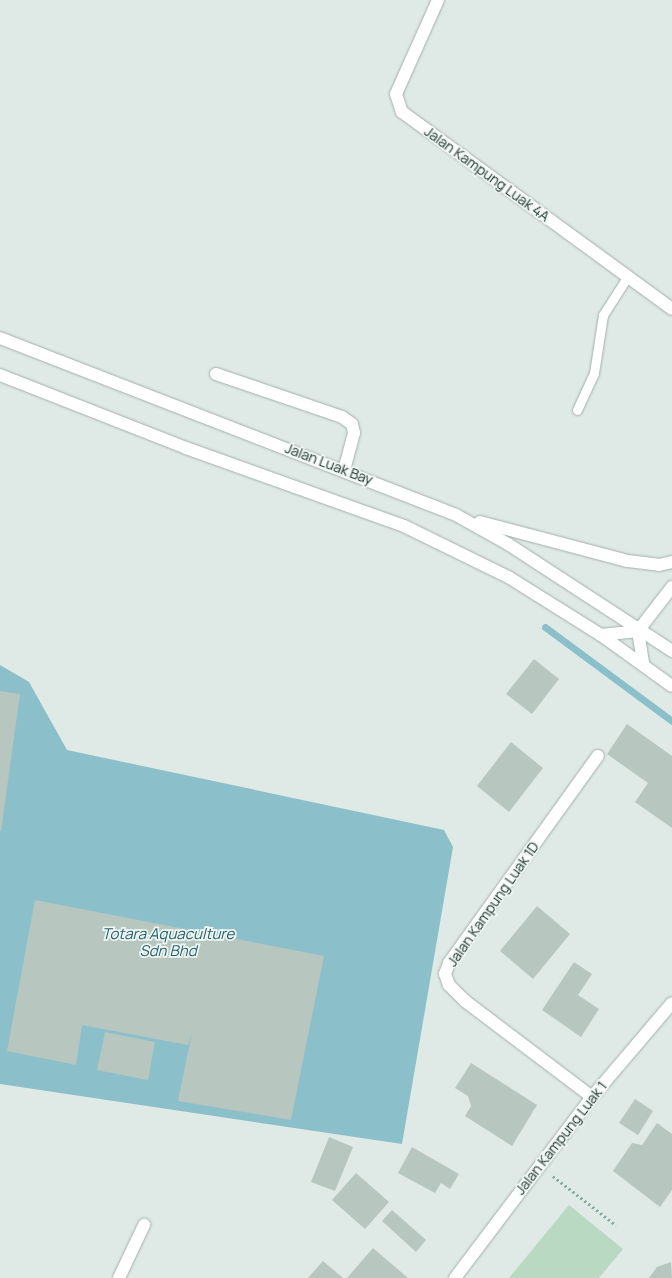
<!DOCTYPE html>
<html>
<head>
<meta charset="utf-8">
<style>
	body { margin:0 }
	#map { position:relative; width:672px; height:1278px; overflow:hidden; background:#dfe9e5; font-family:Manrope,sans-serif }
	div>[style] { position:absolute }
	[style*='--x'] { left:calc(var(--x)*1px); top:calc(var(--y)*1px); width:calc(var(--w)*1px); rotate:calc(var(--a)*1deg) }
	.green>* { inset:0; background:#b9d9c2 }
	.water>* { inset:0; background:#8bc0ca }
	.stream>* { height:7px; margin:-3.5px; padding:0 3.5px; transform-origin:3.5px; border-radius:3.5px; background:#8bc0ca }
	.building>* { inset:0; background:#b8c6c0 }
	.path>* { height:2.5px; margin-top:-1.25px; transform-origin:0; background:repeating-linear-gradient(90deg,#82aa9e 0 2px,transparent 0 5px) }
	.roads { filter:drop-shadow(0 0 1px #a2b0ac) drop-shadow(0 0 1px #a2b0ac) }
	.lane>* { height:9px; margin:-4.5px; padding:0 4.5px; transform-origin:4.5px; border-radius:4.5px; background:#fff }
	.street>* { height:12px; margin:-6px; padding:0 6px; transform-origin:6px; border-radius:6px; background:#fff }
	.secondary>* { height:12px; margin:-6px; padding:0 6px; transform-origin:6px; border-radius:6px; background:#fff }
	span { translate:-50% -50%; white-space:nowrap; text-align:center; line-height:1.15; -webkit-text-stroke:3.5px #eff6f2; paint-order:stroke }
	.street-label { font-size:14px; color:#213732 }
	.water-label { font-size:15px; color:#21616e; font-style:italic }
</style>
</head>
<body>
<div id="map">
	<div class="green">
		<i style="clip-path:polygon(569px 1205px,623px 1249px,599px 1278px,509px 1278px)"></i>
	</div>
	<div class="water">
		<i style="clip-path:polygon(0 665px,29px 682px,67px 750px,444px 830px,453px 847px,402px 1144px,0 1084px)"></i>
	</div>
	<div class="stream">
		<i style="--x:545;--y:627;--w:158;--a:36.5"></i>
	</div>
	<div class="building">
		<i style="clip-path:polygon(534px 659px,559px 679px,532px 714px,506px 694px)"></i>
		<i style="clip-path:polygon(0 691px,20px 694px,1px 831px,0 831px)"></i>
		<i style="clip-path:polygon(627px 724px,672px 756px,672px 828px,635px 802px,648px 783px,607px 754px)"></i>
		<i style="clip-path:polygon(511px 742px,543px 768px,509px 812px,477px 786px)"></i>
		<i style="clip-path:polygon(35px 900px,324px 956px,291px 1120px,178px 1101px,192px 1032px,188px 1045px,82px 1025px,76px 1065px,7px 1051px)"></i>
		<i style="clip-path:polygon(537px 906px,570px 934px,533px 979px,500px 951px)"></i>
		<i style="clip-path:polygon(574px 962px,592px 974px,578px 995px,599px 1009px,581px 1037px,542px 1010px)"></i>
		<i style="clip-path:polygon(105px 1032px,155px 1042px,148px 1080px,97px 1070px)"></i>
		<i style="clip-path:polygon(471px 1063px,537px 1105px,512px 1146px,465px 1116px,471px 1106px,468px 1096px,455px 1088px)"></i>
		<i style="clip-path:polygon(635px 1099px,653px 1111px,638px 1135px,619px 1123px)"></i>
		<i style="clip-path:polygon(657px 1123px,672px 1134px,672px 1190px,660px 1207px,613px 1171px,632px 1143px,642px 1145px)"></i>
		<i style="clip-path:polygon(329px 1137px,353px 1147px,335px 1191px,311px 1182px)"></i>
		<i style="clip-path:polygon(412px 1147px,459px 1174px,450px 1189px,441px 1183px,435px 1193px,398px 1173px)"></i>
		<i style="clip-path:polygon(356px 1173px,389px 1202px,365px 1229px,332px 1200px)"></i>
		<i style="clip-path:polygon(392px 1210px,426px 1240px,416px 1252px,382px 1221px)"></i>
		<i style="clip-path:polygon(373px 1248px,408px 1278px,347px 1278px)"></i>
		<i style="clip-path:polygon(323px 1261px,343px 1278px,308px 1278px)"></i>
		<i style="clip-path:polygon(671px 1262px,672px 1278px,649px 1278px,657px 1267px)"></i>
	</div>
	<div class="path">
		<i style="--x:553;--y:1176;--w:80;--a:37.9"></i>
	</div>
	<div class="roads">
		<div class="lane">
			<i style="--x:577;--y:410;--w:41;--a:-65.3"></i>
			<i style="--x:594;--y:373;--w:59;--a:-81.2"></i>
			<i style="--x:603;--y:315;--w:46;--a:-57.3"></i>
		</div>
		<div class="street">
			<i style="--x:438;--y:0;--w:103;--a:114.1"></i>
			<i style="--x:396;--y:94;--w:19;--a:72"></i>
			<i style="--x:402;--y:112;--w:334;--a:36.1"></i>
			<i style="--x:216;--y:374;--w:133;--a:18.8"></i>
			<i style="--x:342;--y:417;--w:12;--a:35"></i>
			<i style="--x:352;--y:424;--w:9;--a:77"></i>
			<i style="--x:354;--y:433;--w:38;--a:105"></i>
			<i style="--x:638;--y:631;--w:56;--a:-52.3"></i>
			<i style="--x:592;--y:1097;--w:159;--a:-142.9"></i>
			<i style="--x:465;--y:1001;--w:23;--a:-135"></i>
			<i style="--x:449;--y:985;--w:12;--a:-110"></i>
			<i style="--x:445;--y:974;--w:12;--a:-70"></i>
			<i style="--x:449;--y:963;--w:255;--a:-54.3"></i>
			<i style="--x:119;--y:1278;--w:59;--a:-64.7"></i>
			<i style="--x:455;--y:1278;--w:227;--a:-52.9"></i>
			<i style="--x:592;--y:1097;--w:123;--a:-49.6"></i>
		</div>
		<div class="secondary">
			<i style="--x:0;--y:338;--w:489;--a:21.2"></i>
			<i style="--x:456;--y:515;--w:60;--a:29.1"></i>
			<i style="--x:508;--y:544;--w:196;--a:33.1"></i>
			<i style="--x:0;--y:375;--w:200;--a:21.4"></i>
			<i style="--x:186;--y:448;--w:232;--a:19.7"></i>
			<i style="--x:404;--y:526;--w:118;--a:26.1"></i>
			<i style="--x:510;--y:578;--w:107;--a:32.1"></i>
			<i style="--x:601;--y:635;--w:87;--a:35.7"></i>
			<i style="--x:480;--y:522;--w:153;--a:14.8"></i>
			<i style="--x:628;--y:561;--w:31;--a:7"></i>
			<i style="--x:659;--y:565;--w:13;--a:-13"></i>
			<i style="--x:638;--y:631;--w:33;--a:81"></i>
			<i style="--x:601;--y:635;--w:37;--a:-6"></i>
		</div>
	</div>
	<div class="street-label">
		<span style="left:487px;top:174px;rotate:36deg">Jalan Kampung Luak 4A</span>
		<span style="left:329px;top:464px;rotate:21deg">Jalan Luak Bay</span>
		<span style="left:493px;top:904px;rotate:-55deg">Jalan Kampung Luak 1D</span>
		<span style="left:561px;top:1138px;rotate:-52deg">Jalan Kampung Luak 1</span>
	</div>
	<div class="water-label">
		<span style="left:168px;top:942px">Totara Aquaculture<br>Sdn Bhd</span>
	</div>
</div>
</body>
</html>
